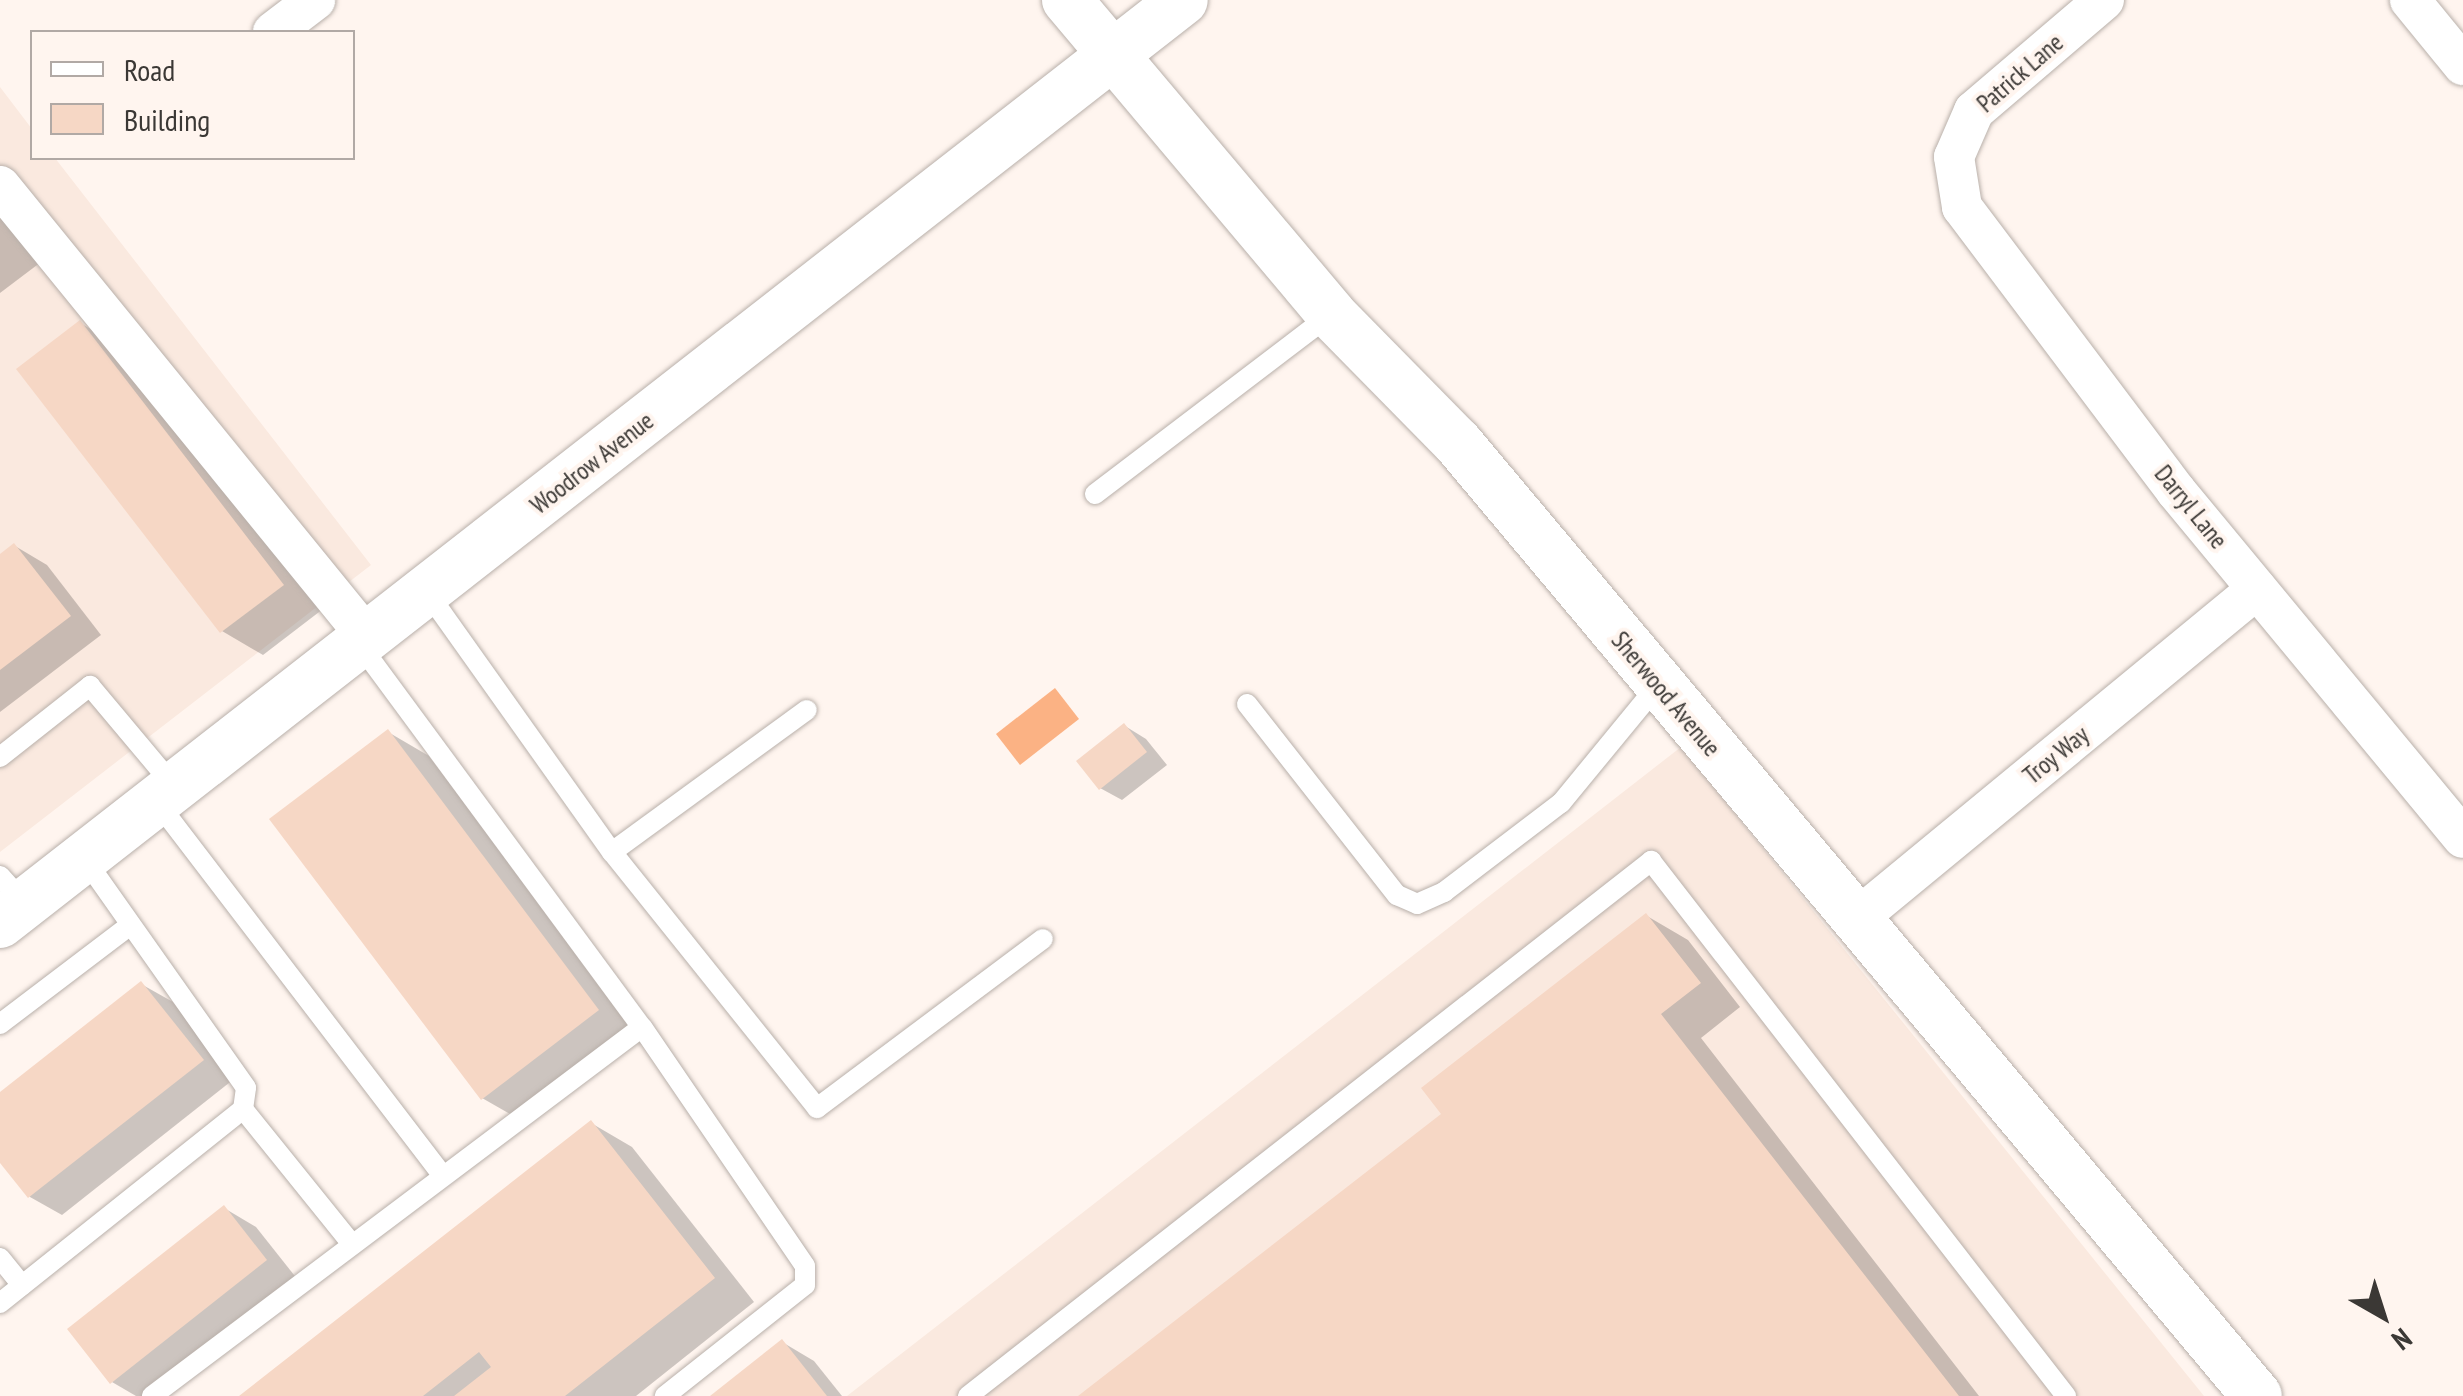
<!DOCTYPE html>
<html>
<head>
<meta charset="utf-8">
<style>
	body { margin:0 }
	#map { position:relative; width:2463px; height:1396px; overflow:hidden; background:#fff5ef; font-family:"PT Sans Narrow",sans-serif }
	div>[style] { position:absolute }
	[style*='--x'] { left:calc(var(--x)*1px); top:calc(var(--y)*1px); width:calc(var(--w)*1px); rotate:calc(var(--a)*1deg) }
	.built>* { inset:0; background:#fae9df }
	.water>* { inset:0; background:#fbb284 }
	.shadow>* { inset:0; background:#0003 }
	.building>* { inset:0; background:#f6d7c5 }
	.roads { filter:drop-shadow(0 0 2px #b9b0aa) drop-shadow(0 0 2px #b9b0aa) }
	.service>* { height:20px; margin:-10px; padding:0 10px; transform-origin:10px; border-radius:10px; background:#fff }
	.minor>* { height:40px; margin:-20px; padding:0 20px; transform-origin:20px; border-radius:20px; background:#fff }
	.tertiary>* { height:50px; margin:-25px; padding:0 25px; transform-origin:25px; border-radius:25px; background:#fff }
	span { translate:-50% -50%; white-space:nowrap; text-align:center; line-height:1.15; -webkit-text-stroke:8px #fff5ef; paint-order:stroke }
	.street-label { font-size:25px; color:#3b3835 }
	.legend { position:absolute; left:30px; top:30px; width:325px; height:130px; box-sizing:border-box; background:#fff5ef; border:2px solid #b1a9a5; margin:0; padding:12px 18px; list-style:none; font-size:30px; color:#3b3835 }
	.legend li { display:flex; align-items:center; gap:20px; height:50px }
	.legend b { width:50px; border:2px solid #b1a9a5 }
	.north { position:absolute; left:2333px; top:1266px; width:100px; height:100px; -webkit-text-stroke:8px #fff5ef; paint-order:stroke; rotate:141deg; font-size:28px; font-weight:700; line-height:40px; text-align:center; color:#3b3835 }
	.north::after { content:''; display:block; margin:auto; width:35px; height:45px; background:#3b3835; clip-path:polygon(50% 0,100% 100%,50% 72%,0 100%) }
</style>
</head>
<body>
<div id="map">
	<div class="built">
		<i style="clip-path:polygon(0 87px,32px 129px,32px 158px,55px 158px,371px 565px,0 852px)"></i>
		<i style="clip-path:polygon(1681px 747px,2204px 1396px,847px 1396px)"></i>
	</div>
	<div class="water">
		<i style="clip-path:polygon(1055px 688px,1079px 719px,1020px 765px,996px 734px)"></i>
	</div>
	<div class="shadow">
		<i style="clip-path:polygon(0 193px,49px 256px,0 293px)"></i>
		<i style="clip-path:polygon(80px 323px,122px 347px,323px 609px,263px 655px,222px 631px)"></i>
		<i style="clip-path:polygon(15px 546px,47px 565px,101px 635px,0 712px,0 557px)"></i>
		<i style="clip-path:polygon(1125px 726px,1146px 739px,1167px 765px,1122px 800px,1100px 788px)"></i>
		<i style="clip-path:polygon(388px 732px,429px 756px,639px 1035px,524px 1122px,482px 1098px)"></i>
		<i style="clip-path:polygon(1647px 916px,1688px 940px,1740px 1007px,1701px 1038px,1979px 1396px,1082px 1396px,1445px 1115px)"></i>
		<i style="clip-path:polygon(141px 984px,173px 1002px,234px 1079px,62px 1215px,30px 1197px,0 1159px,0 1095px)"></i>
		<i style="clip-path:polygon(591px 1123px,632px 1147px,754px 1302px,636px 1396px,243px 1396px)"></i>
		<i style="clip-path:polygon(224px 1208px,256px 1227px,298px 1280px,150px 1396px,136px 1396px,112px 1382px)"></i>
		<i style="clip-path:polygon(782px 1342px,814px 1361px,842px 1396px,714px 1396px)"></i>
	</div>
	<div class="building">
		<i style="clip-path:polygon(80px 320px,284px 585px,220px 633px,16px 369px)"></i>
		<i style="clip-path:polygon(14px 543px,71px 616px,0 670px,0 554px)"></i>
		<i style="clip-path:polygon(1124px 723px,1147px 752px,1099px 790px,1076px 761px)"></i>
		<i style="clip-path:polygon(388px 729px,599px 1010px,481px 1100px,269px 819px)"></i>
		<i style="clip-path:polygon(1646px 913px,1701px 983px,1661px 1014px,1959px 1396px,1078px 1396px,1441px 1114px,1421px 1088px)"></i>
		<i style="clip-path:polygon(141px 981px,204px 1060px,28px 1198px,0 1163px,0 1092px)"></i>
		<i style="clip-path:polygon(591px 1120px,715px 1278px,565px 1396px,454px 1396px,491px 1367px,479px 1352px,423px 1396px,239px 1396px)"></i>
		<i style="clip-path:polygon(224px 1205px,267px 1260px,110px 1384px,67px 1329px)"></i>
		<i style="clip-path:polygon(782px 1339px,827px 1396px,710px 1396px)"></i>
	</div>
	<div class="roads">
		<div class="service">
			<i style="--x:1095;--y:494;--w:295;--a:-37.3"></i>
			<i style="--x:427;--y:592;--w:319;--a:54.6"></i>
			<i style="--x:612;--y:852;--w:328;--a:51.3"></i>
			<i style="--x:817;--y:1108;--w:282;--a:-36.8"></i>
			<i style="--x:360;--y:645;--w:475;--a:53.6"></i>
			<i style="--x:642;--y:1027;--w:289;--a:55.7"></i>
			<i style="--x:805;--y:1266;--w:19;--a:90"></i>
			<i style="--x:805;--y:1285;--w:179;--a:141.6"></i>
			<i style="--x:1247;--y:704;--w:243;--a:51.9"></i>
			<i style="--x:1397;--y:895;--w:22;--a:24"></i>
			<i style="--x:1417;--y:904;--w:30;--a:-24"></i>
			<i style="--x:1444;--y:892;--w:147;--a:-37.3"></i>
			<i style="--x:1561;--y:803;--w:153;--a:-50.6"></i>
			<i style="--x:0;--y:757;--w:115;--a:-38.3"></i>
			<i style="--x:90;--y:686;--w:131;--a:50"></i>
			<i style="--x:157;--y:802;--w:471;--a:52.6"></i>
			<i style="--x:612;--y:852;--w:241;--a:-36.1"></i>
			<i style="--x:84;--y:858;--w:281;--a:54.8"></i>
			<i style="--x:246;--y:1088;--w:21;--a:98"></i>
			<i style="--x:243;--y:1109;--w:174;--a:51.1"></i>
			<i style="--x:0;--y:876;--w:38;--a:48"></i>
			<i style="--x:0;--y:1024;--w:162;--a:-37.2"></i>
			<i style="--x:0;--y:1258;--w:35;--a:51"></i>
			<i style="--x:0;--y:1303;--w:311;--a:-38.6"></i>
			<i style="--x:152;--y:1396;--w:613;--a:-36.98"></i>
			<i style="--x:968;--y:1396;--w:868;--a:-38.07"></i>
			<i style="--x:1651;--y:861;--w:677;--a:52.2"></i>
		</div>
		<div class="minor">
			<i style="--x:2104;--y:0;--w:171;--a:139.5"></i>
			<i style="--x:1974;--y:111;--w:50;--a:113.5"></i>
			<i style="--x:1954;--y:157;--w:51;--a:80.9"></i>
			<i style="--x:1962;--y:207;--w:356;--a:53"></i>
			<i style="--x:2176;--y:491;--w:450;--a:50.4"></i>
			<i style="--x:2410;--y:0;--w:84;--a:50.8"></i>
			<i style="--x:273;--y:32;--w:53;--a:-37.3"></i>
			<i style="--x:0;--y:186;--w:583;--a:50.85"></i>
			<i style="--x:1854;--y:921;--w:522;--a:-39.48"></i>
		</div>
		<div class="tertiary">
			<i style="--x:1067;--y:0;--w:410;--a:49.9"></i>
			<i style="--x:1331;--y:314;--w:180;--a:45.5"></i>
			<i style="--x:1457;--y:442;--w:1245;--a:50.02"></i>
			<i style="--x:0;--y:923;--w:1500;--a:-37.96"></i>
		</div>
	</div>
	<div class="street-label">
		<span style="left:2020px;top:73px;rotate:-41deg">Patrick Lane</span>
		<span style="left:592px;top:463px;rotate:-38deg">Woodrow Avenue</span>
		<span style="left:2191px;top:507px;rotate:51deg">Darryl Lane</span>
		<span style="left:1666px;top:694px;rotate:50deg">Sherwood Avenue</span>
		<span style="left:2056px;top:755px;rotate:-39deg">Troy Way</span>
	</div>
	<ul class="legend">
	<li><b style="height:12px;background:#fff"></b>Road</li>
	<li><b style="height:28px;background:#f6d7c5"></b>Building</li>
	</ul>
	<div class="north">N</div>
</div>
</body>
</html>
